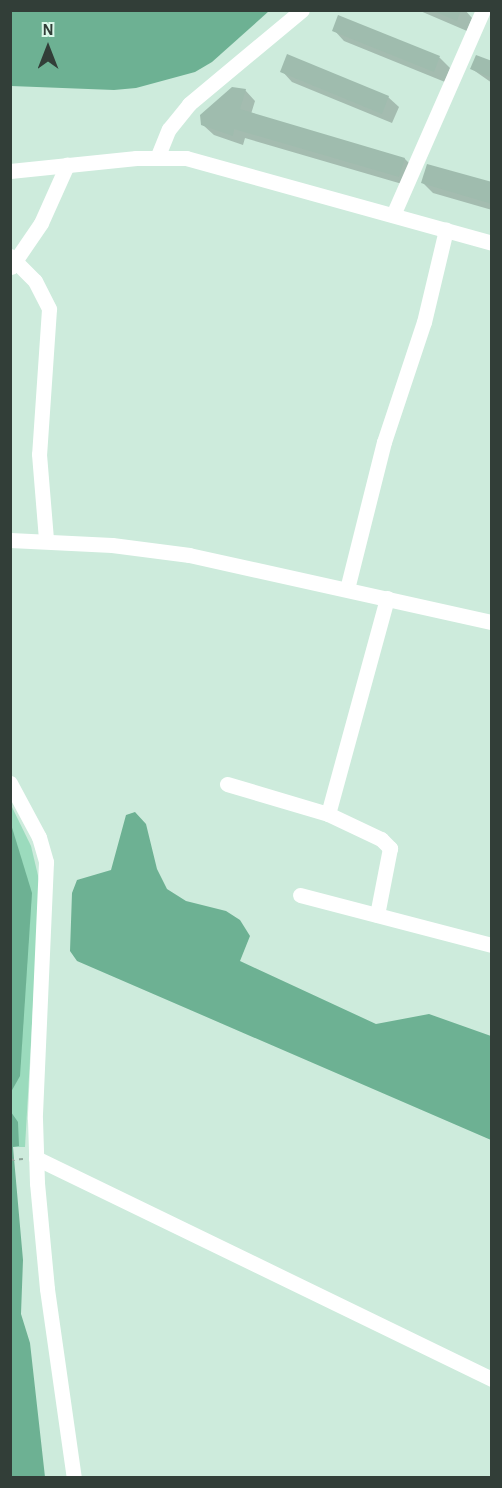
<!DOCTYPE html>
<html>
<head>
<meta charset="utf-8">
<style>
	body { margin:0 }
	#map { position:relative; width:502px; height:1488px; overflow:hidden; background:#cdebdc; font-family:"Alegreya Sans",sans-serif }
	div>[style] { position:absolute }
	[style*='--x'] { left:calc(var(--x)*1px); top:calc(var(--y)*1px); width:calc(var(--w)*1px); rotate:calc(var(--a)*1deg) }
	.green>* { inset:0; background:#9bdbbd }
	.water>* { inset:0; background:#6db193 }
	.shadow>* { inset:0; background:#0003 }
	.building>* { inset:0; background:#9fbcae }
	.path>* { height:2px; margin-top:-1px; transform-origin:0; background:repeating-linear-gradient(90deg,#8fa69b 0 4.5px,transparent 0 9px) }
	.minor>* { height:15px; margin:-7.5px; padding:0 7.5px; transform-origin:7.5px; border-radius:7.5px; background:#fff }
	span { translate:-50% -50%; white-space:nowrap; text-align:center; line-height:1.15; -webkit-text-stroke:4.5px #daf8e9; paint-order:stroke }
	.frame { position:absolute; inset:0; border:12px solid #323e38; pointer-events:none }
	.north { position:absolute; left:18px; top:18px; width:60px; height:60px; -webkit-text-stroke:4px #daf8e9; paint-order:stroke; rotate:0deg; font-size:16px; font-weight:700; line-height:24px; text-align:center; color:#323e38 }
	.north::after { content:''; display:block; margin:auto; width:21px; height:27px; background:#323e38; clip-path:polygon(50% 0,100% 100%,50% 72%,0 100%) }
</style>
</head>
<body>
<div id="map">
	<div class="green">
		<i style="clip-path:polygon(10px 803px,31px 846px,40px 884px,25px 1147px,11px 1147px)"></i>
	</div>
	<div class="water">
		<i style="clip-path:polygon(11px 10px,269px 10px,269px 11px,212px 62px,195px 72px,136px 88px,114px 90px,11px 86px)"></i>
		<i style="clip-path:polygon(135px 812px,146px 824px,157px 869px,167px 889px,186px 901px,226px 911px,240px 920px,250px 936px,240px 961px,376px 1024px,429px 1014px,491px 1036px,491px 1140px,77px 961px,70px 951px,72px 893px,77px 880px,111px 870px,126px 815px)"></i>
		<i style="clip-path:polygon(10px 821px,32px 893px,20px 1076px,11px 1092px)"></i>
		<i style="clip-path:polygon(11px 1112px,18px 1122px,19px 1146px,13px 1147px,23px 1260px,21px 1314px,30px 1343px,45px 1477px,11px 1477px)"></i>
	</div>
	<div class="shadow">
		<i style="clip-path:polygon(418px 10px,465px 10px,472px 18px,467px 31px)"></i>
		<i style="clip-path:polygon(339px 17px,440px 58px,450px 68px,445px 82px,344px 41px,334px 30px)"></i>
		<i style="clip-path:polygon(492px 63px,492px 83px,472px 69px)"></i>
		<i style="clip-path:polygon(282px 71px,388px 97px,399px 107px,392px 123px,292px 82px)"></i>
		<i style="clip-path:polygon(245px 90px,255px 101px,251px 114px,405px 159px,415px 169px,409px 186px,245px 138px,243px 145px,214px 135px,203px 125px)"></i>
		<i style="clip-path:polygon(423px 183px,492px 184px,492px 210px,433px 193px)"></i>
	</div>
	<div class="building">
		<i style="clip-path:polygon(431px 10px,461px 10px,457px 21px)"></i>
		<i style="clip-path:polygon(338px 15px,440px 56px,434px 72px,332px 31px)"></i>
		<i style="clip-path:polygon(287px 54px,389px 96px,382px 114px,280px 72px)"></i>
		<i style="clip-path:polygon(476px 55px,492px 61px,492px 78px,470px 69px)"></i>
		<i style="clip-path:polygon(232px 87px,246px 89px,240px 109px,405px 158px,399px 177px,234px 129px,233px 136px,201px 125px,200px 115px)"></i>
		<i style="clip-path:polygon(427px 164px,492px 182px,492px 204px,421px 183px)"></i>
	</div>
	<div class="path">
		<i style="--x:10;--y:1160;--w:13;--a:-4"></i>
	</div>
	<div class="minor">
		<i style="--x:157;--y:158;--w:31;--a:-68"></i>
		<i style="--x:169;--y:129;--w:32;--a:-51"></i>
		<i style="--x:189;--y:104;--w:147;--a:-39.8"></i>
		<i style="--x:10;--y:171;--w:127;--a:-5.9"></i>
		<i style="--x:136;--y:158;--w:50;--a:0"></i>
		<i style="--x:186;--y:158;--w:318;--a:15.5"></i>
		<i style="--x:393;--y:215;--w:224;--a:-66.3"></i>
		<i style="--x:10;--y:256;--w:35;--a:45"></i>
		<i style="--x:35;--y:281;--w:31;--a:63"></i>
		<i style="--x:49;--y:309;--w:145;--a:93.9"></i>
		<i style="--x:39;--y:454;--w:86;--a:85.3"></i>
		<i style="--x:11;--y:267;--w:53;--a:-55.7"></i>
		<i style="--x:41;--y:223;--w:64;--a:-65.9"></i>
		<i style="--x:10;--y:540;--w:102;--a:2.8"></i>
		<i style="--x:112;--y:545;--w:78;--a:7.4"></i>
		<i style="--x:189;--y:555;--w:310;--a:12.5"></i>
		<i style="--x:347;--y:589;--w:152;--a:-75.9"></i>
		<i style="--x:384;--y:442;--w:126;--a:-71.6"></i>
		<i style="--x:424;--y:322;--w:95;--a:-76.6"></i>
		<i style="--x:10;--y:783;--w:61;--a:61.8"></i>
		<i style="--x:39;--y:837;--w:26;--a:74"></i>
		<i style="--x:46;--y:862;--w:257;--a:92.5"></i>
		<i style="--x:35;--y:1119;--w:64;--a:88.2"></i>
		<i style="--x:37;--y:1183;--w:106;--a:84.6"></i>
		<i style="--x:47;--y:1289;--w:191;--a:81.9"></i>
		<i style="--x:227;--y:784;--w:105;--a:16.5"></i>
		<i style="--x:328;--y:814;--w:224;--a:-74.7"></i>
		<i style="--x:328;--y:814;--w:59;--a:25.3"></i>
		<i style="--x:381;--y:839;--w:13;--a:45"></i>
		<i style="--x:390;--y:848;--w:68;--a:101"></i>
		<i style="--x:300;--y:895;--w:198;--a:14.6"></i>
		<i style="--x:36;--y:1158;--w:507;--a:25.86"></i>
	</div>
	<div class="frame"></div>
	<div class="north">N</div>
</div>
</body>
</html>
